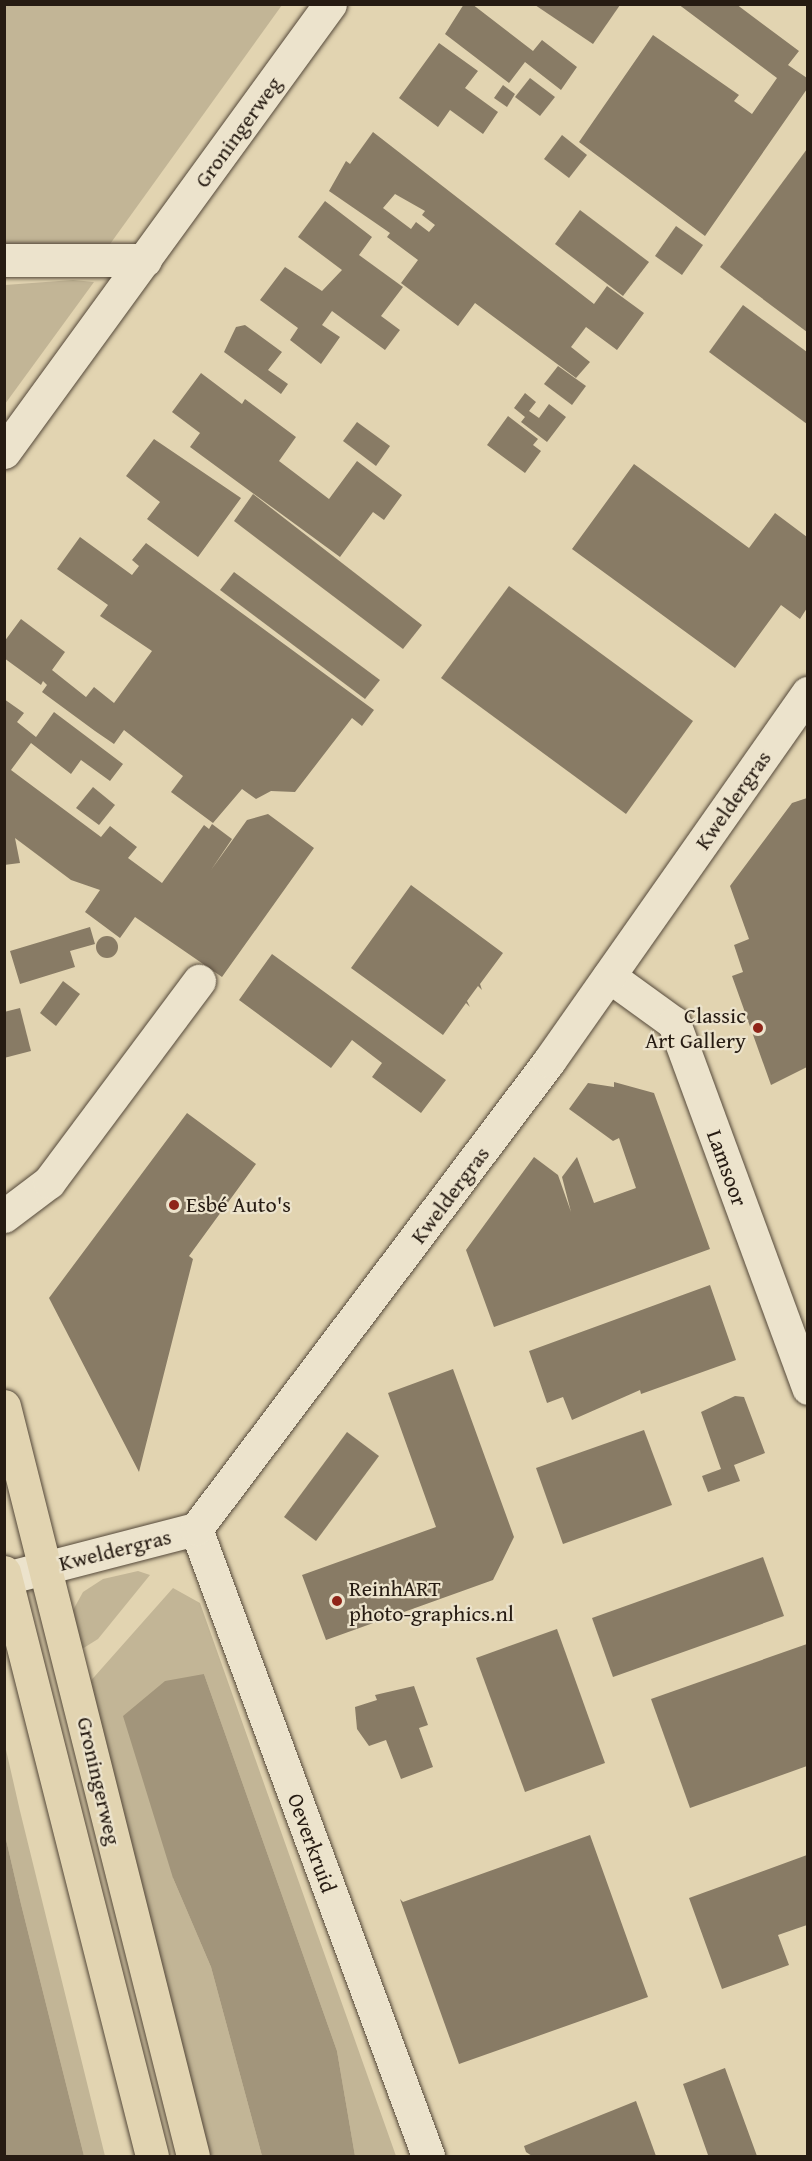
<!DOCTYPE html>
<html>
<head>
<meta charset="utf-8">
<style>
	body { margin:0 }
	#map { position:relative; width:812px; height:2161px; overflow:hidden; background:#e2d4b1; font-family:"Gentium Book Plus",serif }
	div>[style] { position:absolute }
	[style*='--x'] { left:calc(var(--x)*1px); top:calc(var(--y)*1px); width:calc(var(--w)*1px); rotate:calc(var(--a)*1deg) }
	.green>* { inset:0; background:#c2b596 }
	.water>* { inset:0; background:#a2957b }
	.building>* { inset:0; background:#887b65 }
	.round { border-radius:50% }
	.roads { filter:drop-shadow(0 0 2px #55493a) drop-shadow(0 0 2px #55493a) }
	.minor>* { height:33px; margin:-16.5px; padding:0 16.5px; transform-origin:16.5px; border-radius:16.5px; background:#ece3cc }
	.major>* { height:33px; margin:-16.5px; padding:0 16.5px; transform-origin:16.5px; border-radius:16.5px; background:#e2d4b1 }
	.dots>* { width:16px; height:16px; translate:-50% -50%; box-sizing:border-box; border:3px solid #ece3cc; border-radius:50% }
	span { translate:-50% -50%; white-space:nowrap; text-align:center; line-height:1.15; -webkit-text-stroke:4.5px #ece3cc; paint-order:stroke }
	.street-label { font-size:22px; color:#261b12 }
	.poi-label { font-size:22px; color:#261b12 }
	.right { translate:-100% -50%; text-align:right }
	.left { translate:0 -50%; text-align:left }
	.frame { position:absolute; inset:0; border:6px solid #261b12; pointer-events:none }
</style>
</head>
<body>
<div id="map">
	<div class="green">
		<i style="clip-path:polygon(4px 5px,282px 5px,105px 251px,5px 253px)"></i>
		<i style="clip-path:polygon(73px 280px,94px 282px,5px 404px,5px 285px)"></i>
		<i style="clip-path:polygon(138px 1571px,150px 1575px,98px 1639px,74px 1654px,66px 1623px,83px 1592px,103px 1579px)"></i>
		<i style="clip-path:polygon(173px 1588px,200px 1603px,396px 2156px,355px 2156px,337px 2051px,204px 1674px,173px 1878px,211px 1967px,262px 2156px,208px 2156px,87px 1685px)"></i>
		<i style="clip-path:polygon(4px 1741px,20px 1811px,105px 2156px,84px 2156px,21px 1904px,5px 1835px)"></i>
	</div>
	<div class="water">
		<i style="clip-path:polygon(204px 1674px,337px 2051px,355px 2156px,262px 2156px,211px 1967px,173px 1878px,123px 1716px,165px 1681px)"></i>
		<i style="clip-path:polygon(5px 1835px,21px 1904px,84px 2156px,5px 2156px)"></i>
	</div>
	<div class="building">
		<i style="clip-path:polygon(464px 4px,472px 4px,533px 51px,542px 40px,577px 67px,561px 90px,525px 62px,509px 83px,445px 34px)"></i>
		<i style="clip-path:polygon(678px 4px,736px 4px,799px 51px,788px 65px,807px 78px,807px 89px,705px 236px,579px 142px,653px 35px,739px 95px,734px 101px,752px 114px,777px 78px)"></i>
		<i style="clip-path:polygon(535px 5px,620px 5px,593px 44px)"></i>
		<i style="clip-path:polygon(439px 43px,478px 71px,465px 88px,498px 112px,483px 134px,450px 110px,438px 127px,399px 98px)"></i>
		<i style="clip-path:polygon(530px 78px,555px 97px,540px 116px,515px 97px)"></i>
		<i style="clip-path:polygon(503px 85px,515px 94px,507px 107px,494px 98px)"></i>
		<i style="clip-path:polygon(evenodd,373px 132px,594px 304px,607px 286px,644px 313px,617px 350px,586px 327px,571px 347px,590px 362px,576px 378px,475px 303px,458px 326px,401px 283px,418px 260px,387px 237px,390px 233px,329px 191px,346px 161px,350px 164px,373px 132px,395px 194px,425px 211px,422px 215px,435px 225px,429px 232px,416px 222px,411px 229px,383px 208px,395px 194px)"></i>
		<i style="clip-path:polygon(562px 135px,587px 155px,569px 178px,544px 159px)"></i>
		<i style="clip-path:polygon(807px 149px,807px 332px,720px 267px)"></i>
		<i style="clip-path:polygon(325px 201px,372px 237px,359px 255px,403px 287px,381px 316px,400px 330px,385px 350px,332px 311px,322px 325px,340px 337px,321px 364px,290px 340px,298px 328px,260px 300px,285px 267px,322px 291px,342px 270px,298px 237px)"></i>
		<i style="clip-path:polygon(580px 210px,649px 262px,623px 296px,555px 244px)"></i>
		<i style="clip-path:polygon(676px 226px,703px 245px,682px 275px,655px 256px)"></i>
		<i style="clip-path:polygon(743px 305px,807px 352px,807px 424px,709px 352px)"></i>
		<i style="clip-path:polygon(245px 325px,282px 352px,268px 370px,288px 384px,281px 394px,224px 352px,236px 327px)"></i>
		<i style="clip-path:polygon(558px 366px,586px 386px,572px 405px,544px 384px)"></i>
		<i style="clip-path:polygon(201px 373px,242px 404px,245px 399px,296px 437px,279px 461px,329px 499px,357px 461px,402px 495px,384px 520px,373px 512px,340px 557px,190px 447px,200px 433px,172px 412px)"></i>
		<i style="clip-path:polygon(525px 393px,536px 402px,529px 411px,539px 418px,549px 404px,566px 417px,547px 442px,521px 422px,525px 417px,514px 408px)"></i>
		<i style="clip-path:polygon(508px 416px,538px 439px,533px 445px,541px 451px,525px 473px,487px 445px)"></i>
		<i style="clip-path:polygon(357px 422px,390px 446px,376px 466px,343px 441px)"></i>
		<i style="clip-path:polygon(154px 439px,241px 498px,198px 557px,147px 519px,160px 502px,126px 476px)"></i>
		<i style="clip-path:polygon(634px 464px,749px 548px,775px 513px,807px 537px,807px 608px,800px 619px,781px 605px,735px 668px,572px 549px)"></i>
		<i style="clip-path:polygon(253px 494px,422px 625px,403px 649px,234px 521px)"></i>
		<i style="clip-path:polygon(80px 537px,132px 575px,139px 566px,132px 560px,146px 543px,374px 710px,362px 726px,352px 718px,295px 792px,271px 791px,256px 799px,242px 789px,213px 823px,171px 792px,183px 776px,124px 730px,114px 744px,95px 731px,42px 692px,47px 685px,43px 681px,41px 685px,4px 658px,4px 642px,21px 619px,65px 652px,52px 670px,86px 697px,94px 687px,114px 703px,152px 651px,100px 616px,108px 605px,57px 569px)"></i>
		<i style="clip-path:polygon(234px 572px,380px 680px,365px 699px,220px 590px)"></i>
		<i style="clip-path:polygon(509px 586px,693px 721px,626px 814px,441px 678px)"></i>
		<i style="clip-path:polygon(4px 699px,24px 713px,17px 722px,36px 737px,54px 712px,123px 764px,110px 781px,81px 760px,71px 774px,31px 743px,11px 770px,101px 837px,110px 826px,137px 847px,128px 858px,162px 883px,204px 825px,209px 829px,212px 824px,232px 839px,211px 870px,247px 820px,268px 814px,314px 848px,222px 977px,135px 917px,120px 938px,85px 912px,100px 890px,71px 880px,15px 838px,20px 863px,4px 865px)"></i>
		<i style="clip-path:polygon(93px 787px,115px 805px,99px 825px,76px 808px)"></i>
		<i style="clip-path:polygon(807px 798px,807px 1067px,771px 1085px,732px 976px,743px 972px,734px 945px,749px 939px,730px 886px,792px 803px)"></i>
		<i style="clip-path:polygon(411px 885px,503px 953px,480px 984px,482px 990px,478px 986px,467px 1001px,470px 1007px,466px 1003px,443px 1035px,351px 968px)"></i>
		<i style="clip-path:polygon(90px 927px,95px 944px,70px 951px,75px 967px,20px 984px,10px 951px)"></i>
		<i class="round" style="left:96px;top:936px;width:22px;height:22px"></i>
		<i style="clip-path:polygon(272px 954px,446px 1080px,421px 1113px,372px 1077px,382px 1063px,352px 1040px,331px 1068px,239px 1000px)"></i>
		<i style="clip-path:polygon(63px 981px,80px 994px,56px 1026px,40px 1013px)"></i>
		<i style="clip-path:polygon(20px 1008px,31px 1051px,4px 1058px,4px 1012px)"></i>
		<i style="clip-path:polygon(614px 1082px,654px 1093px,710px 1249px,494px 1327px,466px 1250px,534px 1157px,558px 1175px,571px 1212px,562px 1177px,577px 1157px,594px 1203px,636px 1188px,619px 1138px,613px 1141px,569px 1109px,588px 1083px,614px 1087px)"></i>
		<i style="clip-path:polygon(187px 1113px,256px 1164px,189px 1256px,193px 1259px,139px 1472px,49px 1298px)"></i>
		<i style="clip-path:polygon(710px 1285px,736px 1360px,641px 1394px,640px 1390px,572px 1420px,563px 1397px,547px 1403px,529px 1351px)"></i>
		<i style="clip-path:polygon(453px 1369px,514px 1537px,493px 1580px,326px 1640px,302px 1575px,436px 1527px,388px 1393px)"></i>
		<i style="clip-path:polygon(735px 1396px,744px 1397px,765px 1453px,734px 1465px,740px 1481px,708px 1492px,702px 1476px,721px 1469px,701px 1412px)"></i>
		<i style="clip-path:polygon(644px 1430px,672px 1505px,563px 1544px,536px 1468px)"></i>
		<i style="clip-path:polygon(347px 1432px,379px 1456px,316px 1541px,284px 1517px)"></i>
		<i style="clip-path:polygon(763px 1557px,784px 1616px,613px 1677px,592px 1618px)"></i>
		<i style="clip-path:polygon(557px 1629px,605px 1763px,525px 1792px,476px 1658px)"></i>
		<i style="clip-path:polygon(807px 1644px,807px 1766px,690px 1808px,651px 1699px)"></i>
		<i style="clip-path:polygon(414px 1686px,428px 1725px,419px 1728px,433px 1767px,401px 1779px,386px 1740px,369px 1746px,357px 1729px,355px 1707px,377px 1700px,375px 1695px)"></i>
		<i style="clip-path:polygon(590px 1835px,648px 1997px,459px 2064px,400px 1899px,403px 1902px)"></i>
		<i style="clip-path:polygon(807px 1855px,807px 1925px,778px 1935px,789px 1965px,722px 1989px,689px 1898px)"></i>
		<i style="clip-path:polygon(725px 2068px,738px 2104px,757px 2156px,708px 2155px,683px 2084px)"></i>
		<i style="clip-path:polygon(636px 2101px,656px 2156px,532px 2156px,526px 2152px,524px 2146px)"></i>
	</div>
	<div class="roads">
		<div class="minor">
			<i style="--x:4;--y:260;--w:141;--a:0"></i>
			<i style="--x:4;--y:452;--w:554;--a:-53.96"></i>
			<i style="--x:609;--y:976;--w:80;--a:35.9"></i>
			<i style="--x:674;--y:1023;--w:389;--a:69.8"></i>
			<i style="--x:4;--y:1216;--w:56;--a:-37.1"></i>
			<i style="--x:49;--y:1182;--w:251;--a:-53.3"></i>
			<i style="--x:196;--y:1529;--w:669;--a:69.69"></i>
			<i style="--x:6;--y:1578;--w:196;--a:-14.5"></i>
			<i style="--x:196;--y:1529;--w:586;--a:-52.97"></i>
			<i style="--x:549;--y:1061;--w:450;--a:-54.9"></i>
		</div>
		<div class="major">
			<i style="--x:4;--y:1406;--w:773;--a:75.86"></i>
			<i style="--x:4;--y:1572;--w:602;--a:75.78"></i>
		</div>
	</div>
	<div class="dots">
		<i style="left:758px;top:1028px;background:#8f2418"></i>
		<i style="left:174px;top:1205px;background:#8f2418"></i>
		<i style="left:337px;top:1601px;background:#8f2418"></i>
	</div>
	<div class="street-label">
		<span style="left:238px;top:132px;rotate:-54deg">Groningerweg</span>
		<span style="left:733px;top:800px;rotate:-55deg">Kweldergras</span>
		<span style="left:727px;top:1168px;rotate:70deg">Lamsoor</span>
		<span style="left:450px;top:1195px;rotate:-53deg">Kweldergras</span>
		<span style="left:115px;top:1550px;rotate:-14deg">Kweldergras</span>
		<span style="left:99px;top:1781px;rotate:77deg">Groningerweg</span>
		<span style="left:312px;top:1843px;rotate:70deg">Oeverkruid</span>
	</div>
	<div class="poi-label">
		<span class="right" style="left:746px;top:1028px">Classic<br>Art Gallery</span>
		<span class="left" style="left:186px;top:1205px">Esbé Auto's</span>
		<span class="left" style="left:349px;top:1601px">ReinhART<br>photo-graphics.nl</span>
	</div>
	<div class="frame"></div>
</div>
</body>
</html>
